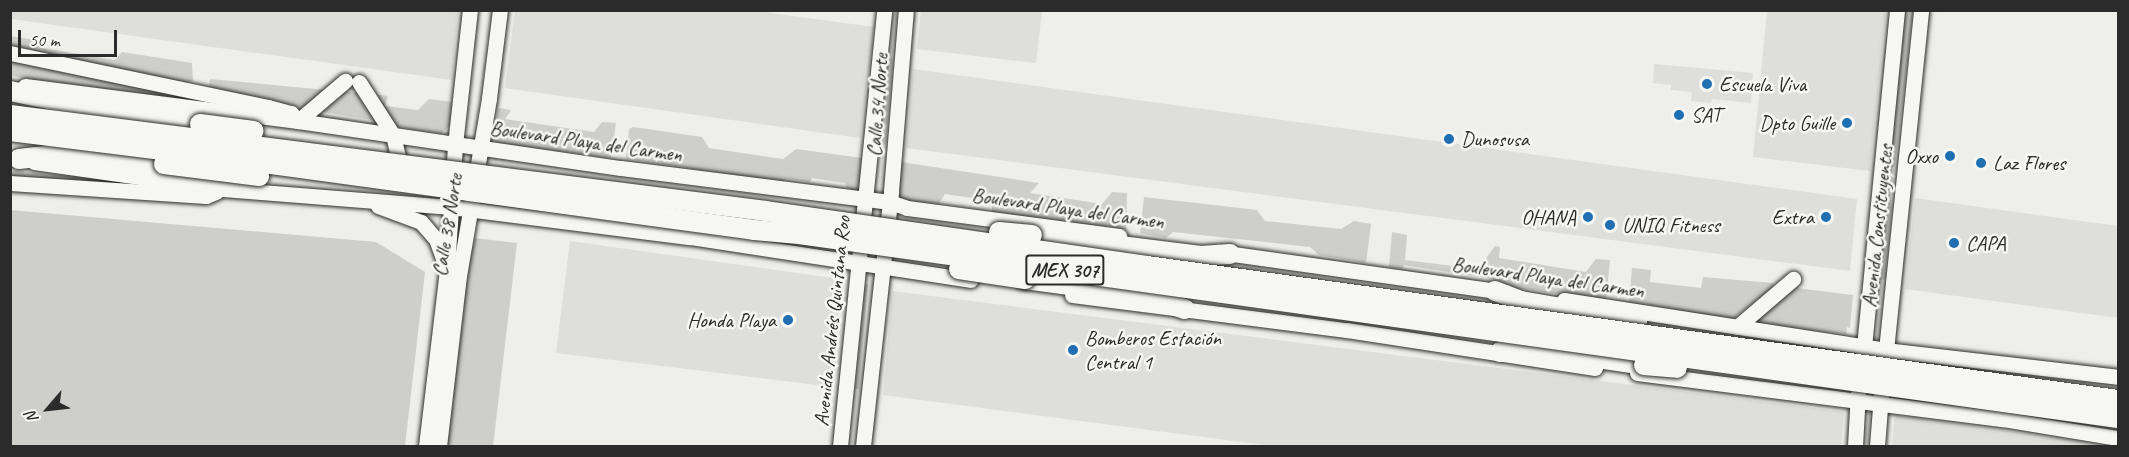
<!DOCTYPE html>
<html>
<head>
<meta charset="utf-8">
<style>
	body { margin:0 }
	#map { position:relative; width:2129px; height:457px; overflow:hidden; background:#eeeeea; font-family:Caveat,sans-serif }
	div>[style] { position:absolute }
	[style*='--x'] { left:calc(var(--x)*1px); top:calc(var(--y)*1px); width:calc(var(--w)*1px); rotate:calc(var(--a)*1deg) }
	.built>* { inset:0; background:#dededb }
	.green>* { inset:0; background:#cececa }
	.roads { filter:drop-shadow(0 0 2px #2b2b2b) drop-shadow(0 0 2px #2b2b2b) }
	.secondary>* { height:15px; margin:-7.5px; padding:0 7.5px; transform-origin:7.5px; border-radius:7.5px; background:#f6f6f2 }
	.highway>* { height:20px; margin:-10px; padding:0 10px; transform-origin:10px; border-radius:10px; background:#f6f6f2 }
	.bridges { filter:drop-shadow(0 0 2px #2b2b2b) drop-shadow(0 0 2px #2b2b2b) }
	.highway-bridge>* { height:20px; margin:-10px; padding:0 10px; transform-origin:10px; border-radius:10px; background:#f6f6f2 }
	.dots>* { width:16px; height:16px; translate:-50% -50%; box-sizing:border-box; border:3px solid #f6f6f2; border-radius:50% }
	span { translate:-50% -50%; white-space:nowrap; text-align:center; line-height:1.15; -webkit-text-stroke:5px #f6f6f2; paint-order:stroke }
	.shield-label span { padding:2px 4px; background:#f6f6f2; border:2px solid; border-radius:4px; -webkit-text-stroke-width:0 }
	.shield-label { font-size:20px; color:#2b2b2b; font-weight:700 }
	.poi-label { font-size:21px; color:#2b2b2b }
	.left { translate:0 -50%; text-align:left }
	.right { translate:-100% -50%; text-align:right }
	.street-label { font-size:21px; color:#2b2b2b }
	.frame { position:absolute; inset:0; border:12px solid #2b2b2b; pointer-events:none }
	.north { position:absolute; left:18px; top:379px; width:60px; height:60px; -webkit-text-stroke:4px #f6f6f2; paint-order:stroke; rotate:242deg; font-size:16px; font-weight:700; line-height:24px; text-align:center; color:#2b2b2b }
	.north::after { content:''; display:block; margin:auto; width:21px; height:27px; background:#2b2b2b; clip-path:polygon(50% 0,100% 100%,50% 72%,0 100%) }
	.scale { position:absolute; left:18px; top:30px; width:99px; height:27px; box-sizing:border-box; border:3px solid #2b2b2b; border-top:0; padding-left:8px; font-size:18px; line-height:21px; white-space:nowrap; color:#2b2b2b; -webkit-text-stroke:4px #f6f6f2; paint-order:stroke }
</style>
</head>
<body>
<div id="map">
	<div class="built">
		<i style="clip-path:polygon(11px 10px,458px 10px,458px 11px,452px 80px,11px 19px)"></i>
		<i style="clip-path:polygon(749px 10px,874px 27px,860px 138px,505px 88px,515px 11px)"></i>
		<i style="clip-path:polygon(921px 11px,1042px 11px,1036px 63px,917px 49px)"></i>
		<i style="clip-path:polygon(1767px 11px,1886px 11px,1870px 171px,1753px 157px)"></i>
		<i style="clip-path:polygon(1654px 64px,1753px 73px,1751px 103px,1712px 99px,1711px 103px,1691px 101px,1692px 92px,1671px 90px,1671px 85px,1653px 83px)"></i>
		<i style="clip-path:polygon(913px 69px,1857px 199px,1850px 271px,906px 148px)"></i>
		<i style="clip-path:polygon(1915px 198px,2118px 226px,2118px 318px,1905px 289px)"></i>
		<i style="clip-path:polygon(570px 241px,840px 279px,834px 387px,556px 353px)"></i>
		<i style="clip-path:polygon(892px 291px,1844px 412px,1841px 446px,1272px 446px,883px 395px)"></i>
		<i style="clip-path:polygon(1895px 415px,2112px 446px,1892px 446px)"></i>
	</div>
	<div class="green">
		<i style="clip-path:polygon(1904px 11px,1913px 11px,1895px 166px,1890px 169px,1887px 163px)"></i>
		<i style="clip-path:polygon(10px 36px,43px 41px,43px 48px,115px 60px,122px 52px,192px 63px,193px 81px,184px 84px,11px 48px)"></i>
		<i style="clip-path:polygon(891px 56px,893px 60px,886px 144px,882px 145px)"></i>
		<i style="clip-path:polygon(10px 60px,168px 93px,163px 97px,11px 76px)"></i>
		<i style="clip-path:polygon(210px 79px,327px 90px,304px 108px,209px 87px)"></i>
		<i style="clip-path:polygon(341px 91px,360px 93px,378px 121px,317px 111px)"></i>
		<i style="clip-path:polygon(372px 94px,388px 96px,385px 106px,418px 110px,429px 99px,453px 102px,450px 125px,441px 134px,394px 126px)"></i>
		<i style="clip-path:polygon(498px 108px,511px 110px,505px 119px,594px 132px,602px 122px,616px 123px,611px 158px,499px 143px,494px 140px)"></i>
		<i style="clip-path:polygon(633px 127px,702px 137px,709px 148px,783px 159px,796px 149px,862px 158px,859px 193px,848px 191px,845px 183px,812px 178px,810px 182px,786px 179px,783px 182px,626px 159px,629px 129px)"></i>
		<i style="clip-path:polygon(901px 162px,1039px 183px,1030px 193px,1102px 204px,1112px 192px,1127px 193px,1126px 231px,992px 212px,992px 201px,945px 194px,938px 205px,904px 201px,897px 195px)"></i>
		<i style="clip-path:polygon(10px 170px,129px 183px,130px 186px,11px 178px)"></i>
		<i style="clip-path:polygon(1144px 197px,1257px 210px,1265px 221px,1341px 229px,1354px 221px,1371px 224px,1366px 263px,1319px 255px,1310px 247px,1173px 232px,1166px 238px,1140px 233px)"></i>
		<i style="clip-path:polygon(1887px 199px,1891px 200px,1892px 206px,1885px 279px,1880px 280px,1879px 274px)"></i>
		<i style="clip-path:polygon(10px 210px,376px 242px,425px 272px,405px 446px,11px 446px)"></i>
		<i style="clip-path:polygon(1392px 232px,1407px 235px,1405px 260px,1478px 269px,1495px 246px,1500px 247px,1499px 258px,1586px 272px,1596px 259px,1610px 260px,1606px 301px,1498px 285px,1492px 279px,1404px 265px,1403px 269px,1389px 267px)"></i>
		<i style="clip-path:polygon(475px 238px,517px 243px,493px 446px,447px 446px,467px 270px)"></i>
		<i style="clip-path:polygon(1632px 268px,1651px 270px,1650px 282px,1701px 288px,1703px 277px,1773px 283px,1773px 288px,1732px 319px,1629px 305px)"></i>
		<i style="clip-path:polygon(868px 284px,859px 389px,855px 389px,865px 285px)"></i>
		<i style="clip-path:polygon(1797px 288px,1853px 295px,1850px 328px,1847px 327px,1846px 334px,1756px 324px,1758px 317px)"></i>
	</div>
	<div class="roads">
		<div class="secondary">
			<i style="--x:10;--y:53;--w:264;--a:11.8"></i>
			<i style="--x:268;--y:107;--w:24;--a:15"></i>
			<i style="--x:291;--y:113;--w:11;--a:49"></i>
			<i style="--x:298;--y:121;--w:62;--a:-40.4"></i>
			<i style="--x:359;--y:82;--w:63;--a:57.3"></i>
			<i style="--x:393;--y:135;--w:39;--a:77"></i>
			<i style="--x:25;--y:86;--w:275;--a:7.3"></i>
			<i style="--x:298;--y:121;--w:326;--a:8.3"></i>
			<i style="--x:621;--y:168;--w:271;--a:7.2"></i>
			<i style="--x:890;--y:202;--w:18;--a:19"></i>
			<i style="--x:907;--y:208;--w:214;--a:7.5"></i>
			<i style="--x:34;--y:162;--w:191;--a:8.1"></i>
			<i style="--x:223;--y:189;--w:229;--a:4.5"></i>
			<i style="--x:451;--y:207;--w:241;--a:7.2"></i>
			<i style="--x:690;--y:237;--w:284;--a:8.7"></i>
			<i style="--x:10;--y:183;--w:196;--a:3.8"></i>
			<i style="--x:206;--y:196;--w:11;--a:-22"></i>
			<i style="--x:378;--y:206;--w:46;--a:20.4"></i>
			<i style="--x:421;--y:222;--w:23;--a:49"></i>
			<i style="--x:436;--y:239;--w:27;--a:70"></i>
			<i style="--x:1219;--y:252;--w:289;--a:8"></i>
			<i style="--x:1072;--y:295;--w:277;--a:7.3"></i>
			<i style="--x:1347;--y:330;--w:251;--a:8.7"></i>
			<i style="--x:1564;--y:300;--w:326;--a:8.8"></i>
			<i style="--x:1886;--y:350;--w:234;--a:6.6"></i>
			<i style="--x:1737;--y:327;--w:74;--a:-40.6"></i>
			<i style="--x:1863;--y:357;--w:349;--a:-84.4"></i>
			<i style="--x:1885;--y:360;--w:352;--a:-84.1"></i>
			<i style="--x:1637;--y:373;--w:369;--a:7.2"></i>
			<i style="--x:2003;--y:419;--w:117;--a:9.4"></i>
			<i style="--x:426;--y:446;--w:178;--a:-83.2"></i>
			<i style="--x:447;--y:269;--w:124;--a:-86.3"></i>
			<i style="--x:455;--y:145;--w:136;--a:-83.7"></i>
			<i style="--x:439;--y:446;--w:171;--a:-83.3"></i>
			<i style="--x:459;--y:276;--w:181;--a:-80.4"></i>
			<i style="--x:489;--y:98;--w:89;--a:-82.9"></i>
			<i style="--x:840;--y:446;--w:438;--a:-84.2"></i>
			<i style="--x:863;--y:446;--w:257;--a:-83.7"></i>
			<i style="--x:891;--y:191;--w:182;--a:-85.3"></i>
			<i style="--x:1855;--y:446;--w:53;--a:-86.8"></i>
			<i style="--x:1877;--y:446;--w:51;--a:-85.5"></i>
		</div>
		<div class="highway">
			<i style="--x:10;--y:91;--w:76;--a:12.2"></i>
			<i style="--x:84;--y:107;--w:117;--a:8.3"></i>
			<i style="--x:19;--y:159;--w:52;--a:-6.6"></i>
			<i style="--x:71;--y:153;--w:94;--a:6.7"></i>
			<i style="--x:1032;--y:235;--w:170;--a:7.1"></i>
			<i style="--x:1201;--y:256;--w:29;--a:-4"></i>
			<i style="--x:1025;--y:279;--w:120;--a:7.7"></i>
			<i style="--x:1144;--y:295;--w:43;--a:18.9"></i>
			<i style="--x:1495;--y:291;--w:28;--a:21"></i>
			<i style="--x:1521;--y:301;--w:118;--a:9.8"></i>
			<i style="--x:1500;--y:352;--w:29;--a:-8"></i>
			<i style="--x:1529;--y:348;--w:116;--a:8.4"></i>
		</div>
	</div>
	<div class="bridges">
		<div class="highway-bridge">
			<i style="--x:10;--y:115;--w:762;--a:7.24"></i>
			<i style="--x:766;--y:211;--w:385;--a:8.2"></i>
			<i style="--x:1147;--y:266;--w:980;--a:7.86"></i>
			<i style="--x:200;--y:124;--w:54;--a:7.4"></i>
			<i style="--x:10;--y:131;--w:212;--a:7.1"></i>
			<i style="--x:220;--y:157;--w:539;--a:7.78"></i>
			<i style="--x:754;--y:230;--w:45;--a:5.1"></i>
			<i style="--x:799;--y:234;--w:1332;--a:7.94"></i>
			<i style="--x:164;--y:164;--w:96;--a:7.2"></i>
			<i style="--x:999;--y:232;--w:33;--a:5"></i>
			<i style="--x:959;--y:269;--w:67;--a:8.6"></i>
			<i style="--x:1644;--y:365;--w:33;--a:5"></i>
		</div>
	</div>
	<div class="dots">
		<i style="left:1707px;top:84px;background:#1f6fb2"></i>
		<i style="left:1679px;top:115px;background:#1f6fb2"></i>
		<i style="left:1847px;top:123px;background:#1f6fb2"></i>
		<i style="left:1449px;top:139px;background:#1f6fb2"></i>
		<i style="left:1950px;top:156px;background:#1f6fb2"></i>
		<i style="left:1981px;top:163px;background:#1f6fb2"></i>
		<i style="left:1588px;top:217px;background:#1f6fb2"></i>
		<i style="left:1826px;top:217px;background:#1f6fb2"></i>
		<i style="left:1610px;top:225px;background:#1f6fb2"></i>
		<i style="left:1954px;top:243px;background:#1f6fb2"></i>
		<i style="left:788px;top:320px;background:#1f6fb2"></i>
		<i style="left:1073px;top:350px;background:#1f6fb2"></i>
	</div>
	<div class="shield-label">
		<span style="left:1065px;top:270px">MEX 307</span>
	</div>
	<div class="poi-label">
		<span class="left" style="left:1719px;top:84px">Escuela Viva</span>
		<span class="left" style="left:1691px;top:115px">SAT</span>
		<span class="right" style="left:1835px;top:123px">Dpto Guille</span>
		<span class="left" style="left:1461px;top:139px">Dunosusa</span>
		<span class="right" style="left:1938px;top:156px">Oxxo</span>
		<span class="left" style="left:1993px;top:163px">Laz Flores</span>
		<span class="right" style="left:1576px;top:217px">OHANA</span>
		<span class="right" style="left:1814px;top:217px">Extra</span>
		<span class="left" style="left:1622px;top:225px">UNIQ Fitness</span>
		<span class="left" style="left:1966px;top:243px">CAPA</span>
		<span class="right" style="left:776px;top:320px">Honda Playa</span>
		<span class="left" style="left:1085px;top:350px">Bomberos Estación<br>Central 1</span>
	</div>
	<div class="street-label">
		<span style="left:877px;top:105px;rotate:-86deg">Calle 34 Norte</span>
		<span style="left:586px;top:141px;rotate:8deg">Boulevard Playa del Carmen</span>
		<span style="left:1068px;top:208px;rotate:8deg">Boulevard Playa del Carmen</span>
		<span style="left:447px;top:225px;rotate:-81deg">Calle 38 Norte</span>
		<span style="left:1877px;top:226px;rotate:-84deg">Avenida Constituyentes</span>
		<span style="left:1548px;top:277px;rotate:8deg">Boulevard Playa del Carmen</span>
		<span style="left:832px;top:321px;rotate:-84deg">Avenida Andrés Quintana Roo</span>
	</div>
	<div class="frame"></div>
	<div class="north">N</div>
	<div class="scale">50 m</div>
</div>
</body>
</html>
